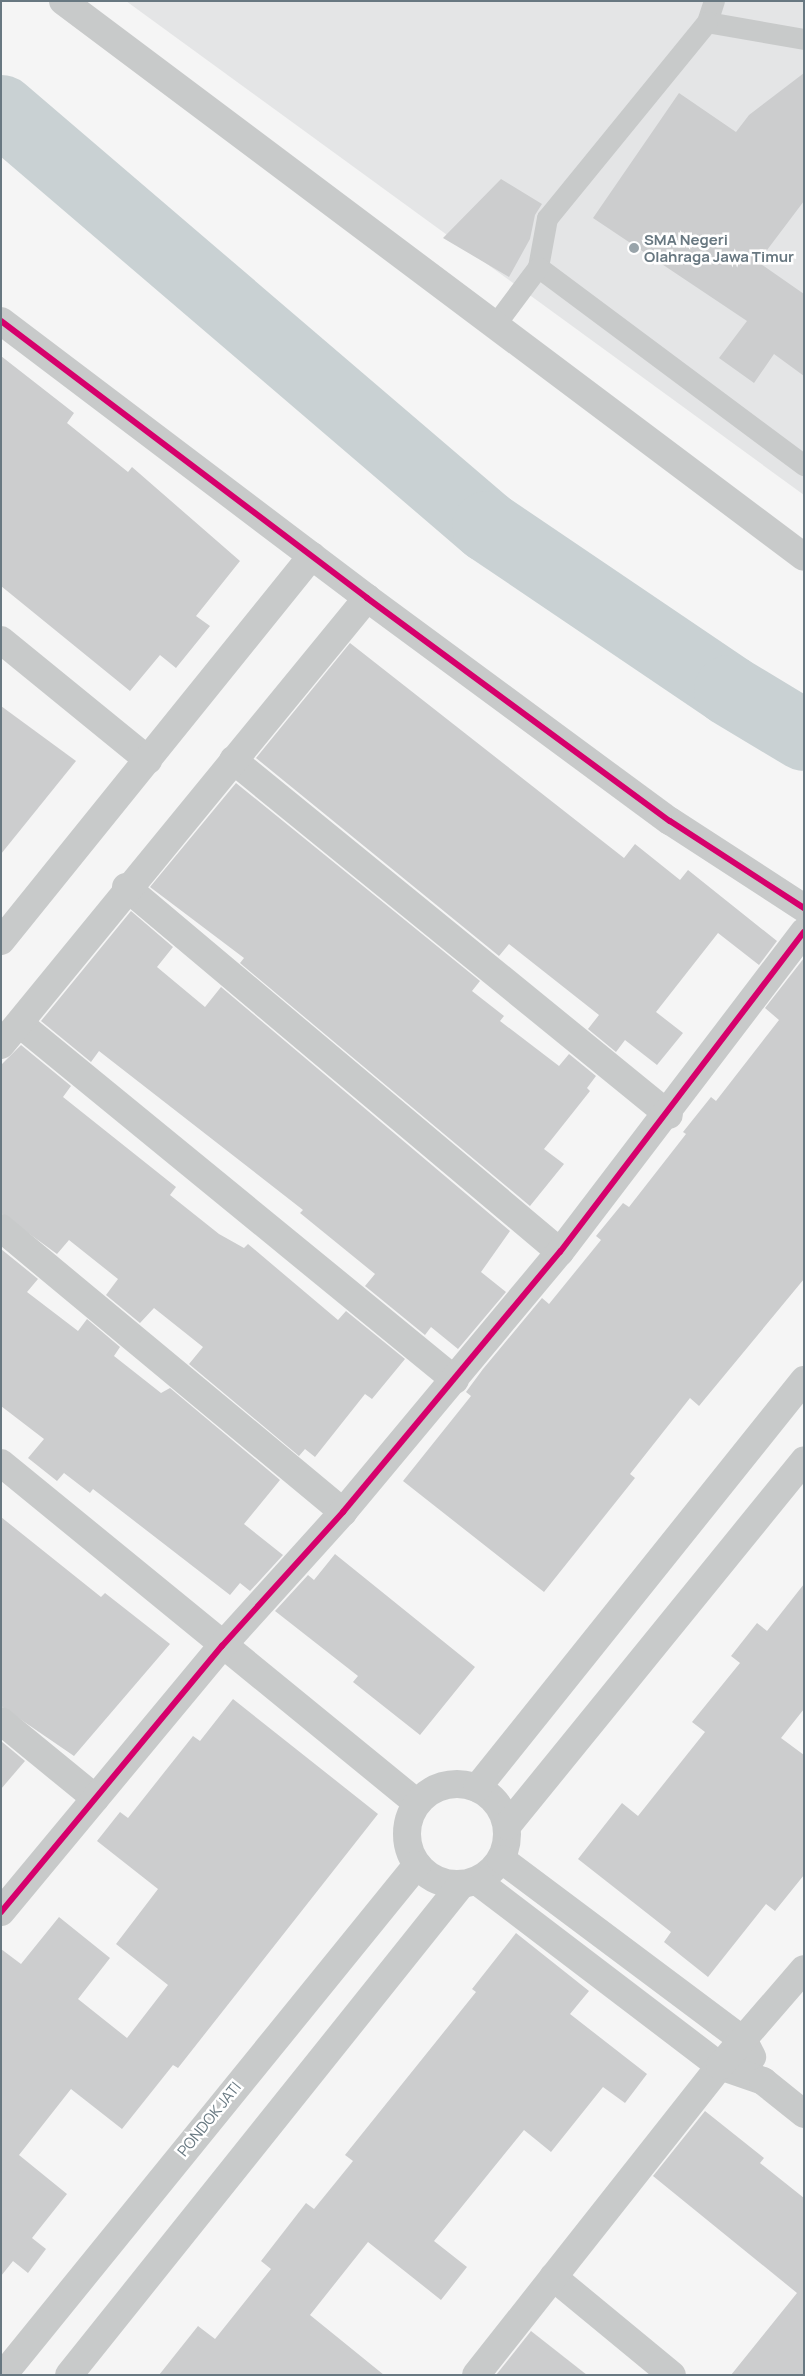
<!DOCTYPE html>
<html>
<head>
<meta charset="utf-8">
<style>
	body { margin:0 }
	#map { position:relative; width:805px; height:2376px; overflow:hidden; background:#f5f5f5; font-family:Manrope,sans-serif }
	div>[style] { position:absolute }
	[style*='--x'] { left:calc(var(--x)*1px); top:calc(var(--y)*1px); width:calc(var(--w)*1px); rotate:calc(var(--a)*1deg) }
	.built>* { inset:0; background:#e4e5e6 }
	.river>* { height:71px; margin:-35.5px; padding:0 35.5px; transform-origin:35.5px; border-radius:35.5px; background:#c9d1d3 }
	.building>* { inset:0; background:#cccdce }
	.service>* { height:21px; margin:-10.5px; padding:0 10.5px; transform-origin:10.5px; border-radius:10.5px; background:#c8caca }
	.minor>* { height:28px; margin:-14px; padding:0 14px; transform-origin:14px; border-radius:14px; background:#c8caca }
	.minor>.ring { margin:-14px; padding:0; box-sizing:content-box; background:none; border:28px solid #c8caca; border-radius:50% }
	.tertiary>* { height:28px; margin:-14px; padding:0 14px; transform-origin:14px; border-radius:14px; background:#c8caca }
	.cycleway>* { height:6px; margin:-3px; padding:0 3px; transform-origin:3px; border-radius:3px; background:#d6006c }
	.dots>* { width:14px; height:14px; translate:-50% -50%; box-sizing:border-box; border:2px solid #fff; border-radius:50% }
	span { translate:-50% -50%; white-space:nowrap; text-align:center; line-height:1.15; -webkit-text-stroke:5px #fff; paint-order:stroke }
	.poi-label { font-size:15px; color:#687881; font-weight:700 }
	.left { translate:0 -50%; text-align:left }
	.street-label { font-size:15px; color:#687881 }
	.frame { position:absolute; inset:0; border:2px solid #687881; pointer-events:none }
</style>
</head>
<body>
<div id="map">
	<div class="built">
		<i style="clip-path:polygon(126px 1px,804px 1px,804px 495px)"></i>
	</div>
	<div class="river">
		<i style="--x:1;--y:110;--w:640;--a:40.56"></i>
		<i style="--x:487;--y:526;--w:292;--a:34.1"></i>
		<i style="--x:729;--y:690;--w:87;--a:31"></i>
	</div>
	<div class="building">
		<i style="clip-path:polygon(804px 73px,804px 201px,758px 262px,804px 294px,804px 376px,774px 354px,754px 383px,719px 358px,747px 321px,593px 218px,679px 93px,736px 132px,749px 115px)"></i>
		<i style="clip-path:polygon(501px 179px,542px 204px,535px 215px,530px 239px,509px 277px,443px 238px)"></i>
		<i style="clip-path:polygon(1px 356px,74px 413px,67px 423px,128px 472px,132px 467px,240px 561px,196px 616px,210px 626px,176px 668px,160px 655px,130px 691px,1px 586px)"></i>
		<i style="clip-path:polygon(350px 643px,624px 858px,635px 844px,680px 880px,688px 870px,777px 941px,759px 965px,718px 933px,656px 1012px,683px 1033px,657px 1065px,625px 1040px,616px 1052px,588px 1029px,599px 1015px,509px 944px,499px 956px,256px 758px)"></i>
		<i style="clip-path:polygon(1px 706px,76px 761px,1px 854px)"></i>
		<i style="clip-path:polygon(236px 783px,480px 981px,472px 991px,504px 1016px,500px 1021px,559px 1066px,569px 1054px,596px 1076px,587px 1088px,590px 1091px,544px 1149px,564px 1164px,530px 1206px,240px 963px,244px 958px,150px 887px)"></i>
		<i style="clip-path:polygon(131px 911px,173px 947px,157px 967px,205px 1007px,221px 987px,510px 1231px,481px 1272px,506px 1292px,458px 1349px,431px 1327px,425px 1335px,365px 1286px,375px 1274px,300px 1213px,303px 1210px,99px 1051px,91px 1062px,41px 1021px)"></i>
		<i style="clip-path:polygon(804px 958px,804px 1279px,699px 1406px,690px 1398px,630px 1474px,635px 1478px,544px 1592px,403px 1481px,471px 1396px,466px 1392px,483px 1369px,542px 1298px,549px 1304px,601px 1240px,596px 1236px,623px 1203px,629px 1207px,686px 1134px,683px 1132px,711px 1097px,716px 1101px,779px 1020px,765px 1008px)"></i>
		<i style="clip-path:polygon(21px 1045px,71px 1086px,63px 1097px,176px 1187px,170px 1195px,219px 1234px,244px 1248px,248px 1244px,338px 1320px,346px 1311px,405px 1359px,372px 1399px,365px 1394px,315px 1457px,305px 1449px,299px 1456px,189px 1364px,203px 1347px,154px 1308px,140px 1323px,106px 1295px,118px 1279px,69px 1240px,57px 1254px,1px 1213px,1px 1065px)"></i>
		<i style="clip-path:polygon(1px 1249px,38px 1279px,27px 1292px,78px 1331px,87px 1319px,120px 1347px,114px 1356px,161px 1393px,170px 1388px,280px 1480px,244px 1524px,283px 1555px,250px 1591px,240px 1583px,230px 1595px,93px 1489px,90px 1493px,64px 1473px,57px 1481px,28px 1458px,44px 1439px,1px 1406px)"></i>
		<i style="clip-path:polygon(1px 1517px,101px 1597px,105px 1593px,170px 1644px,74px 1756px,1px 1706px)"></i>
		<i style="clip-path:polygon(335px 1554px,475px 1667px,420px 1735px,353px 1682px,358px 1676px,275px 1611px,308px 1575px,314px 1580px)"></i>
		<i style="clip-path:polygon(804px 1584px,804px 1709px,781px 1738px,804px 1755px,804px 1875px,775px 1911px,766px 1904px,708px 1977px,664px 1942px,671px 1932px,578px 1859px,622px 1803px,638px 1816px,705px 1732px,692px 1722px,740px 1663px,731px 1656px,757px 1623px,767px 1631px)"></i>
		<i style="clip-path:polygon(233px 1699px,378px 1814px,178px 2068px,173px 2065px,122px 2129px,71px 2089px,19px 2155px,67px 2194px,32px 2238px,46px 2249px,28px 2273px,13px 2261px,1px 2276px,1px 1949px,21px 1964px,59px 1917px,110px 1958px,78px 1999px,127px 2038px,168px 1985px,116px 1944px,158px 1889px,97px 1841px,120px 1812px,128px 1818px,193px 1736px,200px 1741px)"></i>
		<i style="clip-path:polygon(1px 1741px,25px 1761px,1px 1789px)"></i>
		<i style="clip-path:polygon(516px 1933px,589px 1991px,570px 2014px,647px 2074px,625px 2103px,603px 2087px,551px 2152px,524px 2130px,434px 2241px,467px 2267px,441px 2300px,368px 2242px,310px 2315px,384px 2375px,159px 2375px,198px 2326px,215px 2339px,271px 2269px,261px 2261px,306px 2203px,314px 2209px,353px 2161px,345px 2155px,476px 1992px,472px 1989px)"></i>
		<i style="clip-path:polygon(705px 2111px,764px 2158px,760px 2163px,804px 2198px,804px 2375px,731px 2375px,797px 2293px,653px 2176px)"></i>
		<i style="clip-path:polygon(531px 2331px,587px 2375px,496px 2375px)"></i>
	</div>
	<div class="service">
		<i style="--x:707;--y:22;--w:22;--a:-72"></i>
		<i style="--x:804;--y:39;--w:98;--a:-170.1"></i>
		<i style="--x:707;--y:22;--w:253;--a:129.2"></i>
		<i style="--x:547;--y:218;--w:50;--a:100.4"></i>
		<i style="--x:538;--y:267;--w:332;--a:36.7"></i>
		<i style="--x:494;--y:326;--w:74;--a:-53.3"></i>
	</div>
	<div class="minor">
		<i style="--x:1;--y:321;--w:459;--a:37.1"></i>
		<i style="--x:367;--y:598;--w:376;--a:36.4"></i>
		<i style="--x:670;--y:821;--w:160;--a:33"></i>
		<i style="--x:1;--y:640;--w:190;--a:39.2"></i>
		<i style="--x:233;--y:760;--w:562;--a:39.15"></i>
		<i style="--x:126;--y:887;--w:567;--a:40.06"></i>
		<i style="--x:1;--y:941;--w:495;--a:-51.1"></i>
		<i style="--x:20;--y:1024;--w:562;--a:39.3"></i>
		<i style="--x:1;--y:1045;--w:578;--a:-50.69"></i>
		<i style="--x:1;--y:1228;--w:445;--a:39.7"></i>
		<i style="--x:1;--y:1463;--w:537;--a:39.26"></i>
		<i style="--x:1;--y:1721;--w:122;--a:39.3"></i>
		<i class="ring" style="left:407px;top:1784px;width:72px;height:72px"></i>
		<i style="--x:477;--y:1788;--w:523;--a:-51.29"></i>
		<i style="--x:507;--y:1826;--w:471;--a:-50.9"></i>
		<i style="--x:501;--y:1859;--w:304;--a:36.8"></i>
		<i style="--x:744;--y:2041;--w:18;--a:63"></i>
		<i style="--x:477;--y:1881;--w:305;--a:37.3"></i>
		<i style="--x:720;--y:2066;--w:46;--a:19.2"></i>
		<i style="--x:763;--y:2081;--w:53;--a:38.8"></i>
		<i style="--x:1;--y:1912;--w:346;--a:-50.3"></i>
		<i style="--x:222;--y:1646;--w:181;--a:-47.9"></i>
		<i style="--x:343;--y:1512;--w:339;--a:-50.2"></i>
		<i style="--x:560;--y:1252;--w:402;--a:-52.7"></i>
		<i style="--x:553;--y:2277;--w:154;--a:39.5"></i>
		<i style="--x:3;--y:2375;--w:657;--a:-50.93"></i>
		<i style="--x:69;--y:2375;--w:628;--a:-51.34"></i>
		<i style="--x:476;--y:2375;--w:394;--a:-51.7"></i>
		<i style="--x:720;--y:2066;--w:128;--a:-49.1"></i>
	</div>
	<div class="tertiary">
		<i style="--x:63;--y:1;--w:926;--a:36.88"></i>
	</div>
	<div class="cycleway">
		<i style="--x:1;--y:321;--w:459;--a:37.1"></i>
		<i style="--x:367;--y:598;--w:376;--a:36.4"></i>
		<i style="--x:670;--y:821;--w:160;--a:33"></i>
		<i style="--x:1;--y:1912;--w:346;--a:-50.3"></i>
		<i style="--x:222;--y:1646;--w:181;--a:-47.9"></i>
		<i style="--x:343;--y:1512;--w:339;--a:-50.2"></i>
		<i style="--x:560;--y:1252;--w:402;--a:-52.7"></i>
	</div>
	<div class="dots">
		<i style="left:634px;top:248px;background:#99a4aa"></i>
	</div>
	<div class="poi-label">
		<span class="left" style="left:644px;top:248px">SMA Negeri<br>Olahraga Jawa Timur</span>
	</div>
	<div class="street-label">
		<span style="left:209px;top:2119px;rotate:-51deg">PONDOK JATI</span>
	</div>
	<div class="frame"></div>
</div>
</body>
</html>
